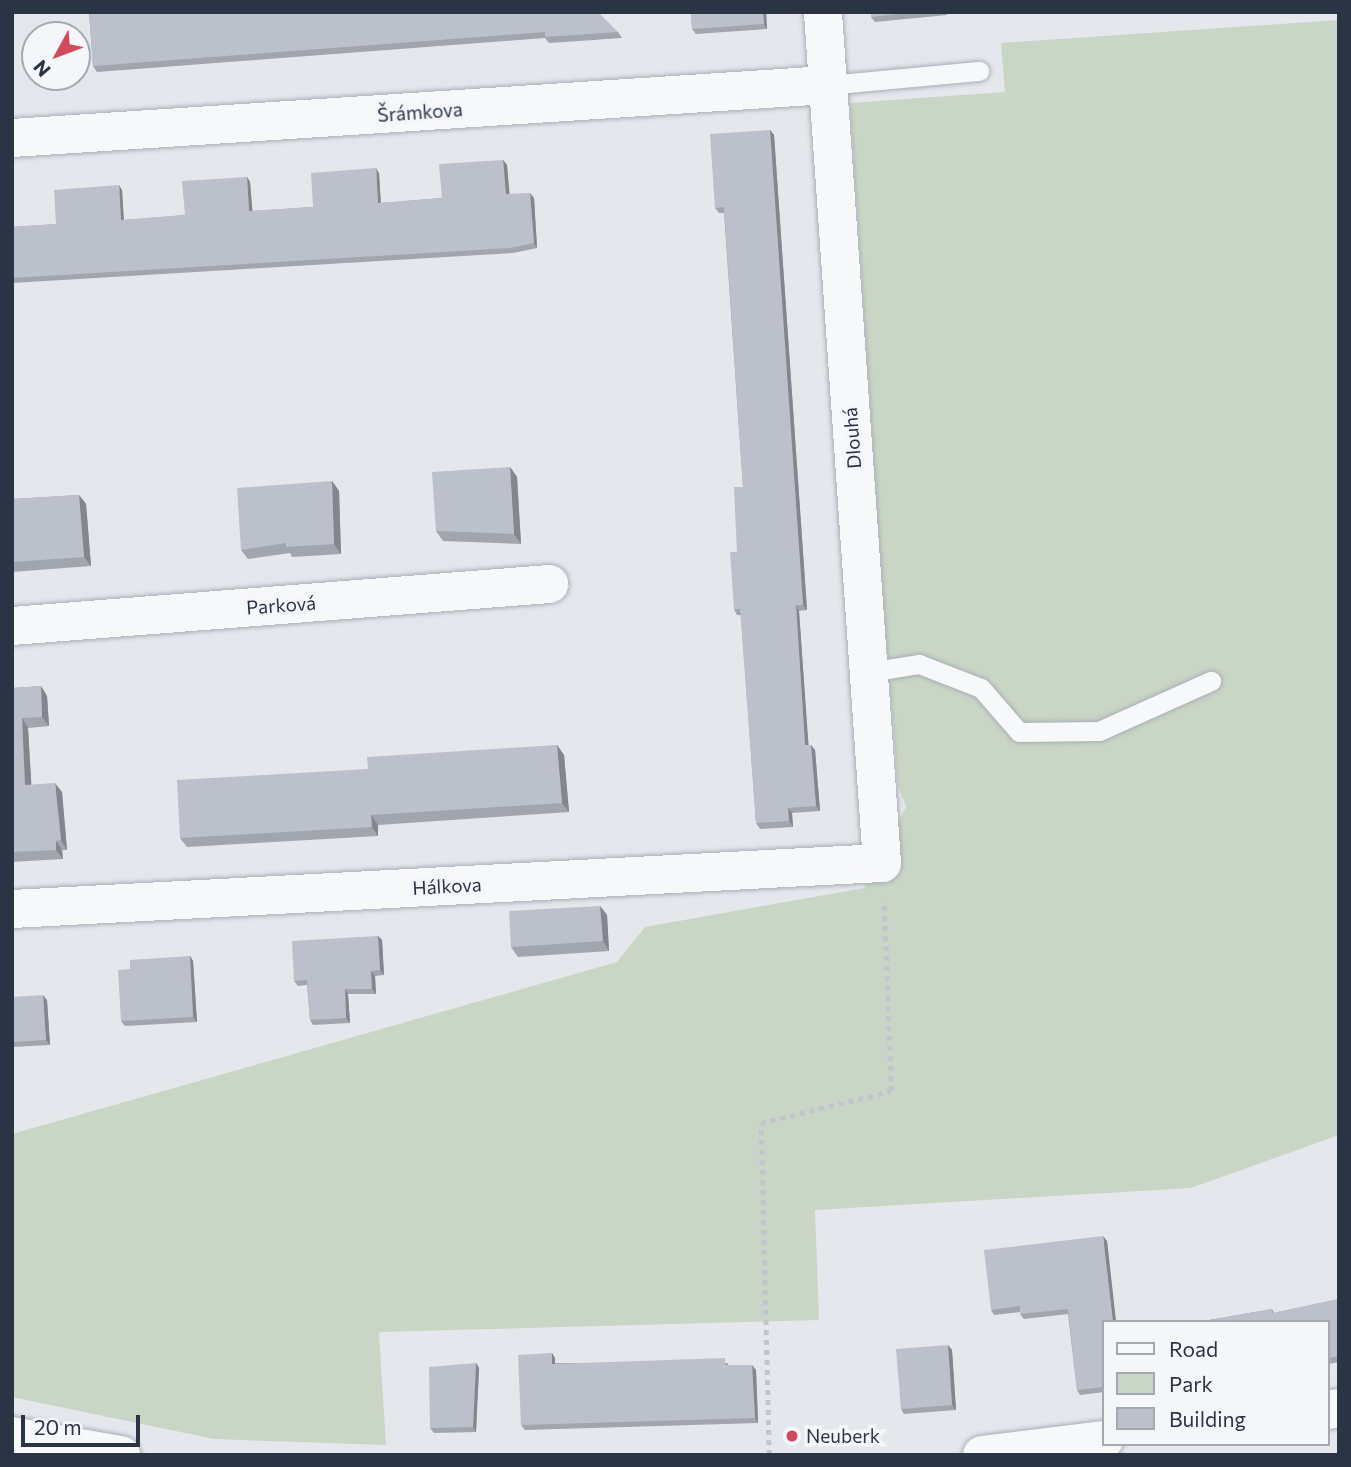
<!DOCTYPE html>
<html>
<head>
<meta charset="utf-8">
<style>
	body { margin:0 }
	#map { position:relative; width:1351px; height:1467px; overflow:hidden; background:#e4e7ec; font-family:Commissioner,sans-serif }
	div>[style] { position:absolute }
	[style*='--x'] { left:calc(var(--x)*1px); top:calc(var(--y)*1px); width:calc(var(--w)*1px); rotate:calc(var(--a)*1deg) }
	.green>* { inset:0; background:#c9d6c5 }
	.path>* { height:4.5px; margin-top:-2.25px; transform-origin:0; background:repeating-linear-gradient(90deg,#c2c5cb 0 5px,transparent 0 10px) }
	.roads { filter:drop-shadow(0 0 2px #a9aeb7) drop-shadow(0 0 2px #a9aeb7) }
	.service>* { height:19px; margin:-9.5px; padding:0 9.5px; transform-origin:9.5px; border-radius:9.5px; background:#f7f8fa }
	.minor>* { height:38px; margin:-19px; padding:0 19px; transform-origin:19px; border-radius:19px; background:#f7f8fa }
	.tertiary>* { height:38px; margin:-19px; padding:0 19px; transform-origin:19px; border-radius:19px; background:#f7f8fa }
	.wall>* { inset:0; background:#a1a5ae }
	.shaded-wall>* { inset:0; background:#83868d }
	.building>* { inset:0; background:#bbc0ca }
	.dots>* { width:19px; height:19px; translate:-50% -50%; box-sizing:border-box; border:4px solid #f4f6f9; border-radius:50% }
	span { translate:-50% -50%; white-space:nowrap; text-align:center; line-height:1.15; -webkit-text-stroke:7px #f4f6f9; paint-order:stroke }
	.street-label { font-size:19px; color:#2b3445 }
	.poi-label { font-size:19px; color:#2b3445 }
	.left { translate:0 -50%; text-align:left }
	.frame { position:absolute; inset:0; border:14px solid #2b3445; pointer-events:none }
	.legend { position:absolute; left:1102px; top:1320px; width:228px; height:126px; box-sizing:border-box; background:#f4f6f9; border:2px solid #a4a8b1; margin:0; padding:9px 12px; list-style:none; font-size:21px; color:#2b3445 }
	.legend li { display:flex; align-items:center; gap:14px; height:35px }
	.legend b { width:35px; border:2px solid #a4a8b1 }
	.north { position:absolute; left:21px; top:21px; width:70px; height:70px; box-sizing:border-box; background:#f4f6f9; border:2px solid #a4a8b1; border-radius:50%; rotate:229deg; font-size:19px; font-weight:700; line-height:28px; text-align:center; color:#2b3445 }
	.north::after { content:''; display:block; margin:auto; width:24px; height:32px; background:#d1495b; clip-path:polygon(50% 0,100% 100%,50% 72%,0 100%) }
	.scale { position:absolute; left:21px; top:1415px; width:119px; height:32px; box-sizing:border-box; border:4px solid #2b3445; border-top:0; padding-left:9px; font-size:21px; line-height:24px; white-space:nowrap; color:#2b3445; -webkit-text-stroke:5px #f4f6f9; paint-order:stroke }
</style>
</head>
<body>
<div id="map">
	<div class="green">
		<i style="clip-path:polygon(1339px 20px,1339px 1135px,1191px 1188px,815px 1210px,819px 1320px,379px 1332px,386px 1445px,214px 1439px,12px 1397px,12px 1134px,617px 962px,645px 927px,864px 888px,906px 807px,898px 785px,882px 585px,850px 103px,1005px 92px,1001px 43px)"></i>
	</div>
	<div class="path">
		<i style="--x:769;--y:1455;--w:332;--a:-91.4"></i>
		<i style="--x:761;--y:1123;--w:134;--a:-13.8"></i>
		<i style="--x:891;--y:1091;--w:191;--a:-92.1"></i>
	</div>
	<div class="roads">
		<div class="service">
			<i style="--x:827;--y:85;--w:153;--a:-5.3"></i>
			<i style="--x:869;--y:672;--w:51;--a:-9.1"></i>
			<i style="--x:919;--y:664;--w:66;--a:21.2"></i>
			<i style="--x:981;--y:688;--w:58;--a:49.2"></i>
			<i style="--x:1019;--y:732;--w:80;--a:-0.7"></i>
			<i style="--x:1099;--y:731;--w:123;--a:-24.1"></i>
		</div>
		<div class="minor">
			<i style="--x:12;--y:138;--w:817;--a:-3.72"></i>
			<i style="--x:12;--y:626;--w:539;--a:-4.47"></i>
			<i style="--x:12;--y:909;--w:871;--a:-3.03"></i>
			<i style="--x:882;--y:863;--w:853;--a:-93.97"></i>
		</div>
		<div class="tertiary">
			<i style="--x:1328;--y:1410;--w:11;--a:-10"></i>
			<i style="--x:12;--y:1436;--w:111;--a:9.9"></i>
			<i style="--x:982;--y:1455;--w:123;--a:-7"></i>
		</div>
	</div>
	<div class="wall">
		<i style="clip-path:polygon(691px 12px,766px 12px,767px 29px,696px 34px,692px 29px)"></i>
		<i style="clip-path:polygon(871px 12px,947px 12px,947px 15px,875px 22px,871px 17px)"></i>
		<i style="clip-path:polygon(89px 13px,618px 32px,622px 38px,549px 43px,545px 38px,97px 72px,93px 66px)"></i>
		<i style="clip-path:polygon(770px 130px,774px 135px,807px 610px,799px 611px,808px 745px,811px 745px,815px 750px,820px 811px,792px 813px,793px 827px,760px 829px,756px 823px,741px 615px,737px 615px,734px 609px,737px 552px,743px 487px,724px 213px,719px 213px,715px 208px)"></i>
		<i style="clip-path:polygon(503px 160px,507px 165px,509px 194px,534px 198px,537px 248px,513px 253px,12px 283px,12px 227px,56px 224px,122px 190px,124px 220px,185px 215px,247px 177px,250px 182px,252px 211px,313px 207px,379px 173px,381px 203px,442px 198px)"></i>
		<i style="clip-path:polygon(510px 467px,517px 477px,521px 544px,443px 541px,436px 531px)"></i>
		<i style="clip-path:polygon(332px 481px,339px 491px,341px 554px,292px 557px,290px 553px,248px 559px,241px 550px)"></i>
		<i style="clip-path:polygon(79px 495px,86px 504px,91px 566px,12px 572px,12px 499px)"></i>
		<i style="clip-path:polygon(41px 686px,47px 696px,49px 726px,28px 728px,31px 785px,62px 792px,67px 850px,62px 850px,63px 859px,12px 862px,12px 688px)"></i>
		<i style="clip-path:polygon(557px 745px,564px 755px,569px 812px,378px 825px,378px 836px,187px 847px,180px 838px,368px 769px)"></i>
		<i style="clip-path:polygon(600px 906px,607px 915px,609px 951px,518px 957px,511px 947px)"></i>
		<i style="clip-path:polygon(378px 936px,382px 940px,384px 975px,375px 976px,376px 994px,348px 994px,350px 1023px,313px 1025px,310px 1020px,307px 985px,298px 986px,294px 981px)"></i>
		<i style="clip-path:polygon(190px 956px,193px 961px,197px 1022px,125px 1026px,121px 1021px,130px 969px)"></i>
		<i style="clip-path:polygon(12px 997px,47px 1000px,50px 1045px,12px 1047px)"></i>
		<i style="clip-path:polygon(1107px 1241px,1116px 1322px,1104px 1322px,1104px 1392px,1080px 1395px,1077px 1390px,1068px 1314px,1024px 1319px,1020px 1314px,1020px 1312px,994px 1315px,991px 1310px)"></i>
		<i style="clip-path:polygon(1339px 1299px,1339px 1362px,1328px 1364px,1328px 1322px,1209px 1320px,1272px 1309px,1274px 1313px)"></i>
		<i style="clip-path:polygon(948px 1345px,952px 1350px,956px 1410px,904px 1414px,901px 1409px)"></i>
		<i style="clip-path:polygon(552px 1353px,555px 1358px,555px 1363px,728px 1363px,728px 1365px,756px 1370px,758px 1423px,525px 1430px,521px 1425px)"></i>
		<i style="clip-path:polygon(476px 1363px,479px 1368px,476px 1432px,434px 1433px,430px 1428px)"></i>
	</div>
	<div class="shaded-wall">
		<i style="clip-path:polygon(763px 12px,766px 12px,767px 29px,764px 24px)"></i>
		<i style="clip-path:polygon(770px 130px,774px 135px,807px 610px,803px 605px)"></i>
		<i style="clip-path:polygon(503px 160px,507px 165px,510px 199px,506px 194px)"></i>
		<i style="clip-path:polygon(376px 168px,379px 173px,381px 208px,378px 203px)"></i>
		<i style="clip-path:polygon(247px 177px,250px 182px,253px 216px,249px 211px)"></i>
		<i style="clip-path:polygon(119px 185px,122px 190px,124px 225px,121px 220px)"></i>
		<i style="clip-path:polygon(530px 193px,534px 198px,537px 248px,534px 243px)"></i>
		<i style="clip-path:polygon(510px 467px,517px 477px,521px 544px,514px 534px)"></i>
		<i style="clip-path:polygon(332px 481px,339px 491px,341px 554px,334px 544px)"></i>
		<i style="clip-path:polygon(79px 495px,86px 504px,91px 566px,84px 557px)"></i>
		<i style="clip-path:polygon(796px 605px,799px 611px,809px 751px,805px 745px)"></i>
		<i style="clip-path:polygon(41px 686px,47px 696px,49px 726px,42px 717px)"></i>
		<i style="clip-path:polygon(22px 718px,28px 728px,32px 794px,25px 785px)"></i>
		<i style="clip-path:polygon(557px 745px,564px 755px,569px 812px,562px 803px)"></i>
		<i style="clip-path:polygon(811px 745px,815px 750px,820px 811px,816px 806px)"></i>
		<i style="clip-path:polygon(55px 783px,62px 792px,67px 850px,61px 840px)"></i>
		<i style="clip-path:polygon(788px 808px,792px 813px,793px 827px,789px 821px)"></i>
		<i style="clip-path:polygon(371px 815px,378px 825px,378px 836px,372px 827px)"></i>
		<i style="clip-path:polygon(56px 841px,62px 850px,63px 859px,56px 850px)"></i>
		<i style="clip-path:polygon(600px 906px,607px 915px,609px 951px,603px 941px)"></i>
		<i style="clip-path:polygon(378px 936px,382px 940px,384px 975px,380px 970px)"></i>
		<i style="clip-path:polygon(190px 956px,193px 961px,197px 1022px,193px 1017px)"></i>
		<i style="clip-path:polygon(371px 971px,375px 976px,376px 994px,372px 989px)"></i>
		<i style="clip-path:polygon(345px 989px,348px 994px,350px 1023px,346px 1018px)"></i>
		<i style="clip-path:polygon(43px 995px,47px 1000px,50px 1045px,46px 1040px)"></i>
		<i style="clip-path:polygon(1103px 1236px,1107px 1241px,1116px 1322px,1113px 1322px)"></i>
		<i style="clip-path:polygon(948px 1345px,952px 1350px,956px 1410px,952px 1405px)"></i>
		<i style="clip-path:polygon(552px 1353px,555px 1358px,555px 1369px,552px 1364px)"></i>
		<i style="clip-path:polygon(476px 1363px,479px 1368px,476px 1432px,473px 1427px)"></i>
		<i style="clip-path:polygon(752px 1365px,756px 1370px,758px 1423px,755px 1418px)"></i>
	</div>
	<div class="building">
		<i style="clip-path:polygon(598px 12px,618px 32px,545px 37px,545px 32px,93px 66px,89px 13px)"></i>
		<i style="clip-path:polygon(691px 12px,763px 12px,764px 24px,692px 29px)"></i>
		<i style="clip-path:polygon(871px 12px,918px 12px,871px 17px)"></i>
		<i style="clip-path:polygon(770px 130px,803px 605px,796px 605px,805px 745px,811px 745px,816px 806px,788px 808px,789px 821px,756px 823px,740px 609px,734px 609px,730px 552px,737px 552px,734px 487px,743px 487px,724px 207px,715px 208px,710px 134px)"></i>
		<i style="clip-path:polygon(503px 160px,506px 194px,530px 193px,534px 243px,510px 248px,12px 278px,12px 227px,56px 224px,54px 190px,119px 185px,121px 220px,185px 215px,182px 181px,247px 177px,249px 211px,313px 207px,311px 173px,376px 168px,378px 203px,442px 198px,439px 164px)"></i>
		<i style="clip-path:polygon(510px 467px,514px 534px,436px 531px,432px 472px)"></i>
		<i style="clip-path:polygon(332px 481px,334px 544px,286px 547px,286px 543px,241px 550px,237px 488px)"></i>
		<i style="clip-path:polygon(79px 495px,84px 557px,12px 562px,12px 499px)"></i>
		<i style="clip-path:polygon(41px 686px,42px 717px,22px 718px,25px 785px,55px 783px,61px 840px,56px 841px,56px 850px,12px 852px,12px 688px)"></i>
		<i style="clip-path:polygon(557px 745px,562px 803px,371px 815px,372px 827px,180px 838px,177px 780px,368px 769px,367px 757px)"></i>
		<i style="clip-path:polygon(600px 906px,603px 941px,511px 947px,509px 911px)"></i>
		<i style="clip-path:polygon(378px 936px,380px 970px,371px 971px,372px 989px,345px 989px,346px 1018px,310px 1020px,307px 980px,294px 981px,292px 941px)"></i>
		<i style="clip-path:polygon(190px 956px,193px 1017px,121px 1021px,118px 970px,130px 969px,130px 960px)"></i>
		<i style="clip-path:polygon(43px 995px,46px 1040px,12px 1042px,12px 997px)"></i>
		<i style="clip-path:polygon(1103px 1236px,1113px 1322px,1104px 1322px,1104px 1387px,1077px 1390px,1068px 1309px,1020px 1314px,1020px 1306px,991px 1310px,984px 1250px)"></i>
		<i style="clip-path:polygon(1339px 1299px,1339px 1356px,1328px 1358px,1328px 1322px,1180px 1322px,1209px 1320px,1272px 1309px,1272px 1313px)"></i>
		<i style="clip-path:polygon(948px 1345px,952px 1405px,901px 1409px,896px 1349px)"></i>
		<i style="clip-path:polygon(552px 1353px,552px 1364px,725px 1358px,725px 1365px,752px 1365px,755px 1418px,521px 1425px,518px 1355px)"></i>
		<i style="clip-path:polygon(476px 1363px,473px 1427px,430px 1428px,429px 1367px)"></i>
	</div>
	<div class="dots">
		<i style="left:792px;top:1436px;background:#d1495b"></i>
	</div>
	<div class="street-label">
		<span style="left:420px;top:112px;rotate:-4deg">Šrámkova</span>
		<span style="left:852px;top:438px;rotate:-94deg">Dlouhá</span>
		<span style="left:281px;top:605px;rotate:-4deg">Parková</span>
		<span style="left:447px;top:886px;rotate:-3deg">Hálkova</span>
	</div>
	<div class="poi-label">
		<span class="left" style="left:806px;top:1436px">Neuberk</span>
	</div>
	<div class="frame"></div>
	<ul class="legend">
	<li><b style="height:9px;background:#f7f8fa"></b>Road</li>
	<li><b style="height:19px;background:#c9d6c5"></b>Park</li>
	<li><b style="height:19px;background:#bbc0ca"></b>Building</li>
	</ul>
	<div class="north">N</div>
	<div class="scale">20 m</div>
</div>
</body>
</html>
